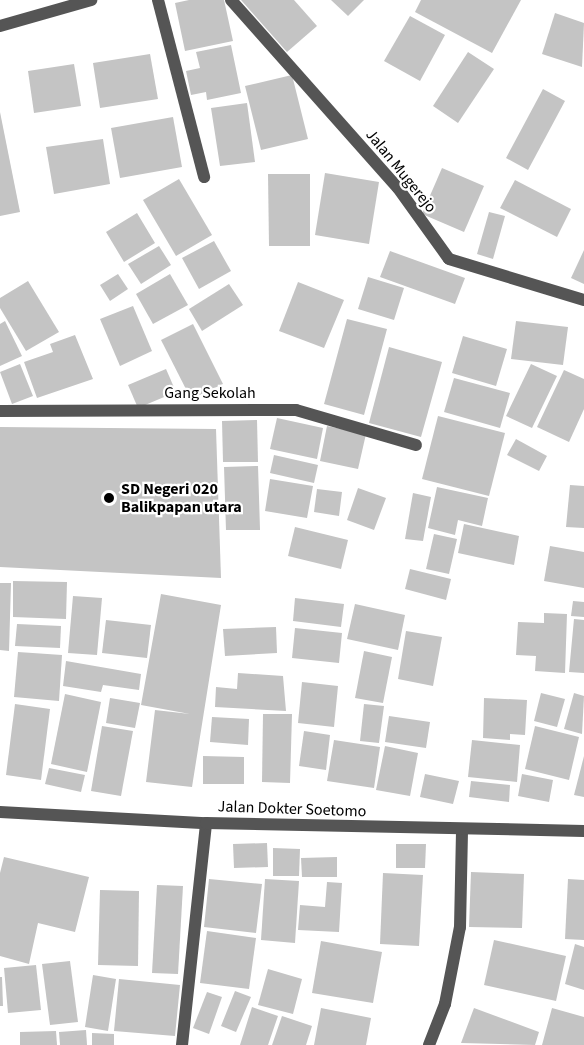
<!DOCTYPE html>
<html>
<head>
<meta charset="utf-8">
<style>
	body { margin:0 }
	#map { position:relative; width:584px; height:1045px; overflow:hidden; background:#fff; font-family:"Source Sans 3",sans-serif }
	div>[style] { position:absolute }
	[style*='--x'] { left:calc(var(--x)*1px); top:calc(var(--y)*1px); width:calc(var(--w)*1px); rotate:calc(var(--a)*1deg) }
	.building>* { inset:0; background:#c4c4c4 }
	.minor>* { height:12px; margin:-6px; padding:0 6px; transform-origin:6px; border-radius:6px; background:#555 }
	.tertiary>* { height:12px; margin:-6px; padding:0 6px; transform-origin:6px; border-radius:6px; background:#555 }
	.dots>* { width:16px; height:16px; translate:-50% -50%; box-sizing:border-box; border:3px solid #fff; border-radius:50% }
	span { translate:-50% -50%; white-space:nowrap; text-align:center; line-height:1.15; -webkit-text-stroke:4.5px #fff; paint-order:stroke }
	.street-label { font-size:16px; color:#000 }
	.poi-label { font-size:16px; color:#000; font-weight:700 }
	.left { translate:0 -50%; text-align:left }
</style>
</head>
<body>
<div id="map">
	<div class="building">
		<i style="clip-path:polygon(189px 0,224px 0,233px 41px,185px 51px,175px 3px)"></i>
		<i style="clip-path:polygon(241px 0,294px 0,317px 26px,287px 52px)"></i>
		<i style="clip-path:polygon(331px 0,364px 0,348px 16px)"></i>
		<i style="clip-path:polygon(421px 0,521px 0,492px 53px,415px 12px)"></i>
		<i style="clip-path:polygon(555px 13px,584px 23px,582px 67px,542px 54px)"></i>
		<i style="clip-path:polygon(410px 16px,445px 35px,420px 81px,384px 61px)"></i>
		<i style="clip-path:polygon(231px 45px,241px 93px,207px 100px,206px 92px,191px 95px,186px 71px,200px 68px,196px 52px)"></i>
		<i style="clip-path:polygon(468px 52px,494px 69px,458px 123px,433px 106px)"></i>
		<i style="clip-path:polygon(150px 54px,158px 99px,100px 108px,93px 63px)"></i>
		<i style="clip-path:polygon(74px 64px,81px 106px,34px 113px,28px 71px)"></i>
		<i style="clip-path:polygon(292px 75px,308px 139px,261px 150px,245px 86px)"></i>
		<i style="clip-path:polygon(543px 89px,565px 101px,528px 170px,506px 158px)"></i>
		<i style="clip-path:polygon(247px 103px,255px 162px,220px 166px,211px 108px)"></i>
		<i style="clip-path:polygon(0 112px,20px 212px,0 216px)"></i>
		<i style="clip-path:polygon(173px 117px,182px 167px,120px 178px,111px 128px)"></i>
		<i style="clip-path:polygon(103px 139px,110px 184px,54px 194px,46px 147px)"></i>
		<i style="clip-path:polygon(442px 168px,484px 186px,464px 232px,422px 214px)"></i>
		<i style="clip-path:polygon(325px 173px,379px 182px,369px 244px,315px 235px)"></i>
		<i style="clip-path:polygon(268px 174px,310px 174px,310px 246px,269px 246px)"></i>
		<i style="clip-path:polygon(179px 179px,212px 235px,176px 256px,143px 200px)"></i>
		<i style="clip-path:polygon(515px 180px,571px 209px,557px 237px,500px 208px)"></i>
		<i style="clip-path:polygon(489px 212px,505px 216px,493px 259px,477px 254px)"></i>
		<i style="clip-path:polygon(137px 213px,155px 243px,124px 262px,106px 232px)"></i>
		<i style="clip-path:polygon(214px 241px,231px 271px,199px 289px,182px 258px)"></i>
		<i style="clip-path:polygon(159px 246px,171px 265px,141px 284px,128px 264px)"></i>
		<i style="clip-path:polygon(584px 250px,584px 284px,571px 278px)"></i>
		<i style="clip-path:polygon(390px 251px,465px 278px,455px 304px,380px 277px)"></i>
		<i style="clip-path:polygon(118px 274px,128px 289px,110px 301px,100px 285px)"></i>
		<i style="clip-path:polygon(170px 274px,188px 305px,153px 324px,136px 294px)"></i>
		<i style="clip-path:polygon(368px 277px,404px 288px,394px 320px,358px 309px)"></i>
		<i style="clip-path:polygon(28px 281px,59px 332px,26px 351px,0 308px,0 298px)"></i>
		<i style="clip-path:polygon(298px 282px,344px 300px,324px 348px,279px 331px)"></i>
		<i style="clip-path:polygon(229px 284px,243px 305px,202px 331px,189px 309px)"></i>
		<i style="clip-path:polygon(133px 306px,152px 351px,120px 366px,100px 319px)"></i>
		<i style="clip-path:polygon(347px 319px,387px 329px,364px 415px,324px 404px)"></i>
		<i style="clip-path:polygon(5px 321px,22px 356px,0 366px,0 324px)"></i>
		<i style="clip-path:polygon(516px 321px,568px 327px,563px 365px,511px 359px)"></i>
		<i style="clip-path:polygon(193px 324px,223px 384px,191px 399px,161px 340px)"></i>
		<i style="clip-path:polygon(75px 335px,93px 379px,37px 398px,24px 362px,53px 352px,50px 344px)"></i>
		<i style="clip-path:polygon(463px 336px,507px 349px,496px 386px,452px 373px)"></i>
		<i style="clip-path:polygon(389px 347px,442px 362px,421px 437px,369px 423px)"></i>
		<i style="clip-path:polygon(20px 364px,33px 396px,12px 404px,0 372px)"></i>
		<i style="clip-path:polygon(531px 364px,557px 376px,532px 428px,506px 416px)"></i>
		<i style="clip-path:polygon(166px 369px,176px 392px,138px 408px,128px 385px)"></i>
		<i style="clip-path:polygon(564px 370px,584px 379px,584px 409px,569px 442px,537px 427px)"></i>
		<i style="clip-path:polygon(454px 378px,510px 393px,500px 428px,444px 412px)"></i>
		<i style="clip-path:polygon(438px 416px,505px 433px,489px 496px,422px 479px)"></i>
		<i style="clip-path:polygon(277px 418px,323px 428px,317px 459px,270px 449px)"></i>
		<i style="clip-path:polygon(257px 420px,258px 462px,223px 462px,222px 421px)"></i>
		<i style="clip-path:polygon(327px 426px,366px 434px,358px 469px,320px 461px)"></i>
		<i style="clip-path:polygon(0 427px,216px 429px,221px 578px,0 567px)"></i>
		<i style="clip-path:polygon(516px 439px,547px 456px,539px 471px,507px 455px)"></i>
		<i style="clip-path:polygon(274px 455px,318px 465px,314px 483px,270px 473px)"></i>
		<i style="clip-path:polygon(258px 466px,260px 530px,226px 530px,224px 467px)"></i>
		<i style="clip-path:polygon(270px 479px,313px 486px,307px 518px,265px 511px)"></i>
		<i style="clip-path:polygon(570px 485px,584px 486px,584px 528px,566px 527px)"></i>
		<i style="clip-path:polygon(437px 487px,488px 498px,482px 526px,458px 520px,455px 535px,428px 528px)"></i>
		<i style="clip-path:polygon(358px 488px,386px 498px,374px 530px,347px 520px)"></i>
		<i style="clip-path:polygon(317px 489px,342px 492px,339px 516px,314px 512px)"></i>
		<i style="clip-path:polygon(413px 493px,431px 497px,423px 541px,405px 539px)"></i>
		<i style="clip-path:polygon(464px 524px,519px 536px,514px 565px,458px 553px)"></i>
		<i style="clip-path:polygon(295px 527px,348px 540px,341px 569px,288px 556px)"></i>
		<i style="clip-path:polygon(434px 534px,457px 539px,449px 574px,426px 569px)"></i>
		<i style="clip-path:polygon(550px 546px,584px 552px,584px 588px,544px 581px)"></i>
		<i style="clip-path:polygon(410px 569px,451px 579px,446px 600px,405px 589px)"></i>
		<i style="clip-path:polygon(13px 581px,67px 582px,66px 619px,13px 617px)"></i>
		<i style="clip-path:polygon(0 583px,11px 583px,9px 651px,0 650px)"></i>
		<i style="clip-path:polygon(161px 594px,221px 605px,192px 787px,146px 782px,155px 710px,190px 714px,141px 705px)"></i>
		<i style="clip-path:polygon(73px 596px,102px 598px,97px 655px,68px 653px)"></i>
		<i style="clip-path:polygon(295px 598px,344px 604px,341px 627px,293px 621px)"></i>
		<i style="clip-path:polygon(573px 601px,584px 602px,584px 617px,571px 616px)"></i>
		<i style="clip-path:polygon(355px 604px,405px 615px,398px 650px,347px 639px)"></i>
		<i style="clip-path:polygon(544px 613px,567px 614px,565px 673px,535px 671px,536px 656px,516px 655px,518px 622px,544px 623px)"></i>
		<i style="clip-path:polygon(574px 619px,584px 620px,584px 673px,569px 672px)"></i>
		<i style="clip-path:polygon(106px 620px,151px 625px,147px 658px,102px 653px)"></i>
		<i style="clip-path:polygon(17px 624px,61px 626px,60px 648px,15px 646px)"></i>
		<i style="clip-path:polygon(276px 627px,277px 653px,225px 656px,223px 629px)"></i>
		<i style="clip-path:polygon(295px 628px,342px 633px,339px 663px,292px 658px)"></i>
		<i style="clip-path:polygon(406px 631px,442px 637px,433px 686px,398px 679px)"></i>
		<i style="clip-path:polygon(364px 651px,392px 657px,383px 703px,355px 698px)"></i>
		<i style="clip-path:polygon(18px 652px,62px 655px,59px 701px,14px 697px)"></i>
		<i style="clip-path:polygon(66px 661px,141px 674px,139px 690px,103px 685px,101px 692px,63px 686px)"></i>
		<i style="clip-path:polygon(238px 673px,283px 676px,286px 711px,215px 707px,216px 687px,237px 689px)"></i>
		<i style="clip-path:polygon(302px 682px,338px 686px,334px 727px,298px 723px)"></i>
		<i style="clip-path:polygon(541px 693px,565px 699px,557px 727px,534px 721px)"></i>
		<i style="clip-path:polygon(574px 693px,584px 696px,582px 734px,564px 729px)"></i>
		<i style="clip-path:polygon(65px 694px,101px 702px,87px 772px,51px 764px)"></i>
		<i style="clip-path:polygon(110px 698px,140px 703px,135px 728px,106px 723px)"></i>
		<i style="clip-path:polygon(484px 698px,527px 700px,525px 735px,510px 734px,510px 740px,483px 738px)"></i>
		<i style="clip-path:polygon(15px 704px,50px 709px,41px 780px,6px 775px)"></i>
		<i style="clip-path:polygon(364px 704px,384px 706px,379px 743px,360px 741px)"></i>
		<i style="clip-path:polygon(263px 714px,292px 714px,290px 783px,262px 782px)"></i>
		<i style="clip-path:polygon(389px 716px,430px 722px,426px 748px,385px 742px)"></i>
		<i style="clip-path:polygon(212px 717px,249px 719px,248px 745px,210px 742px)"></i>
		<i style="clip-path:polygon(102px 726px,133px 731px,121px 796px,91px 791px)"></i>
		<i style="clip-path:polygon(535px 726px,579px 737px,569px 780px,525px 769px)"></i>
		<i style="clip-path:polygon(304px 731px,330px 735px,326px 770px,299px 766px)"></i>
		<i style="clip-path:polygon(334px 740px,380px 747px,374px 788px,327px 781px)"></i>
		<i style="clip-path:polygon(472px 740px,520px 745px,517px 782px,468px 777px)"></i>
		<i style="clip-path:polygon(385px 746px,418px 753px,410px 796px,376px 790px)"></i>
		<i style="clip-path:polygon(203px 756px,244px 757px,244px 784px,203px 784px)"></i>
		<i style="clip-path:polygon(584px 756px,584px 797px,574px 795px)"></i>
		<i style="clip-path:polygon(49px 768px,85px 775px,81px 792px,45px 784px)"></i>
		<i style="clip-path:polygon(425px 774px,459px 781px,453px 804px,420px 797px)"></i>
		<i style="clip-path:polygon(522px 774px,553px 780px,549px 802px,518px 796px)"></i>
		<i style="clip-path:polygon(471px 781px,510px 785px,509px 802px,469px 797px)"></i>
		<i style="clip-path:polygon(267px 843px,268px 867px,234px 868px,233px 844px)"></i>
		<i style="clip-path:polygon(396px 844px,426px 844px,425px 868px,396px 868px)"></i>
		<i style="clip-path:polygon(273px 848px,300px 849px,299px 876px,273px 876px)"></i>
		<i style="clip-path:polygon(4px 857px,89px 877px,75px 932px,38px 923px,29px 964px,0 956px,0 873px)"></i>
		<i style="clip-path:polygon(337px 857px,337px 877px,302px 877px,301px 858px)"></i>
		<i style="clip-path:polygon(471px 872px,524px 874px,522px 928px,469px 927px)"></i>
		<i style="clip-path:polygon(383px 873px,423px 875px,419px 946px,380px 944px)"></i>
		<i style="clip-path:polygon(209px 879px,262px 884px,256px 933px,204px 927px)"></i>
		<i style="clip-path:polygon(265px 879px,299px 881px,295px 943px,261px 940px)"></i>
		<i style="clip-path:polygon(568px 879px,584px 880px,584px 940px,565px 939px)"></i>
		<i style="clip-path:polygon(327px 882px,342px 883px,339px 932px,298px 930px,300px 905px,325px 907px)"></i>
		<i style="clip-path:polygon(157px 885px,183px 886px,178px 974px,152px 973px)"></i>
		<i style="clip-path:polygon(100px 890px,139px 891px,138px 966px,98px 965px)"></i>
		<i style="clip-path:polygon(207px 931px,256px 938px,249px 989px,200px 983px)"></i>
		<i style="clip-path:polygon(494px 940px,566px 956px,556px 1001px,484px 985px)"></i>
		<i style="clip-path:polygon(321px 941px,382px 952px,373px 1003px,312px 993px)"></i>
		<i style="clip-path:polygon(575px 944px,584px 947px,584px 990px,565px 984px)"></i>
		<i style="clip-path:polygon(70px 961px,78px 1022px,50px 1025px,42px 964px)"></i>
		<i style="clip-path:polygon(36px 965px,41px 1010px,8px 1013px,4px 968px)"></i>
		<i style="clip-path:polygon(268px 969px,302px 979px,293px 1014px,258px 1005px)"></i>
		<i style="clip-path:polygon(93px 975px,116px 979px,108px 1031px,85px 1027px)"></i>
		<i style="clip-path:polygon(0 977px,2px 977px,3px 1006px,0 1006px)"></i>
		<i style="clip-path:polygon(119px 979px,180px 985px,175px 1036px,114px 1031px)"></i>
		<i style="clip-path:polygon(235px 991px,251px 997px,236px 1032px,221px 1026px)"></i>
		<i style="clip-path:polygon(207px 992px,222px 997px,209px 1034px,193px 1028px)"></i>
		<i style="clip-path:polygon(252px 1007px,278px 1016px,268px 1045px,240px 1045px)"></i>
		<i style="clip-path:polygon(321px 1008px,371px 1018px,366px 1045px,314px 1045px)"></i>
		<i style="clip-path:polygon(474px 1008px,539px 1032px,535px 1045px,461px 1043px)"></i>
		<i style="clip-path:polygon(552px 1008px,584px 1017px,584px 1045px,542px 1045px)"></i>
		<i style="clip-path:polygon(282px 1016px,312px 1026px,306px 1045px,272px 1045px)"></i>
		<i style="clip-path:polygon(86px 1030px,87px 1045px,60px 1045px,59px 1032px)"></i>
		<i style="clip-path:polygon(56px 1031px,57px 1045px,20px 1045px,20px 1032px)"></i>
		<i style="clip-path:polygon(92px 1033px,114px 1034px,114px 1045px,92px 1045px)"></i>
	</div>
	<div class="minor">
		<i style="--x:158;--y:0;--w:183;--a:75.4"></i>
		<i style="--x:231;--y:0;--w:251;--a:48.4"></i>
		<i style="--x:398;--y:188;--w:87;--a:54.3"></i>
		<i style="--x:449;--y:259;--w:141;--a:16.9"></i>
		<i style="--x:0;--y:26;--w:95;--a:-15.9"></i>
		<i style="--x:0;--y:411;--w:296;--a:-0.2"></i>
		<i style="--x:296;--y:410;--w:125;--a:16.3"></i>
		<i style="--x:182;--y:1045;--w:223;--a:-83.8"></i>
		<i style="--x:429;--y:1045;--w:44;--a:-68.7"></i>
		<i style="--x:445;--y:1004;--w:78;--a:-79"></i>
		<i style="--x:460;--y:927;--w:97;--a:-88.8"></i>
	</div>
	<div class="tertiary">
		<i style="--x:0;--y:812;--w:206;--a:3.1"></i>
		<i style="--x:206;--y:823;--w:378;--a:1.2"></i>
	</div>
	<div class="dots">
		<i style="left:109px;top:498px;background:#000"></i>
	</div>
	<div class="street-label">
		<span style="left:401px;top:171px;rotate:51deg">Jalan Mugerejo</span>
		<span style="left:210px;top:393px">Gang Sekolah</span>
		<span style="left:292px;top:809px;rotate:2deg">Jalan Dokter Soetomo</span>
	</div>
	<div class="poi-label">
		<span class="left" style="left:121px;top:498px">SD Negeri 020<br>Balikpapan utara</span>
	</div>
</div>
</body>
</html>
